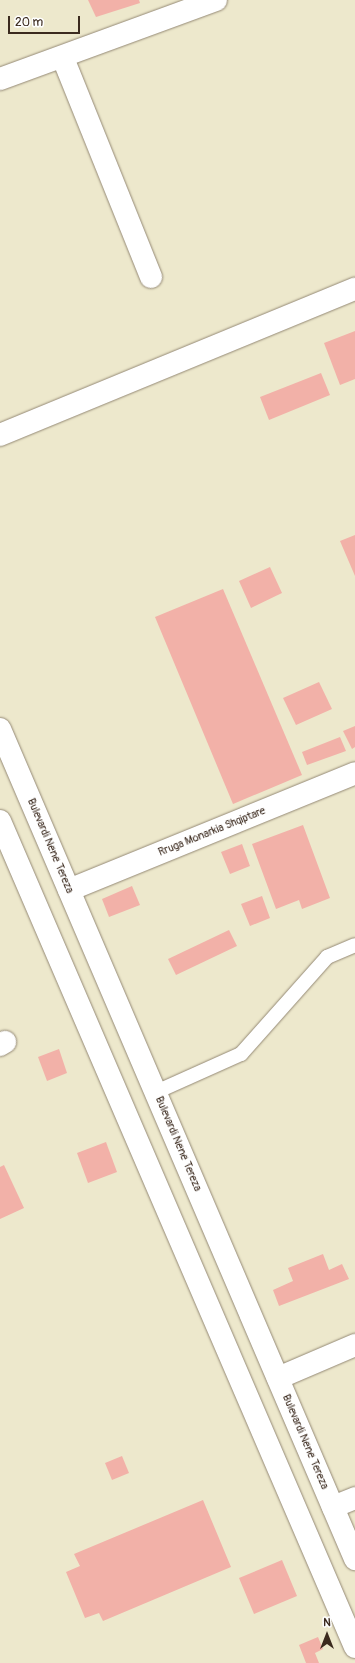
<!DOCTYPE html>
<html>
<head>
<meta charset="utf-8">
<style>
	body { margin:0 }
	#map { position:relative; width:355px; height:1663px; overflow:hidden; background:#ede8cc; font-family:Pangolin,sans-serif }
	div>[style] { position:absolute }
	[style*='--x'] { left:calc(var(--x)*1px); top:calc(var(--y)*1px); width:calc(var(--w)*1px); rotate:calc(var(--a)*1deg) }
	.building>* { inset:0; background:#f2b1a8 }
	.roads { filter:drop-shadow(0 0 1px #948975) drop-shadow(0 0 1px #948975) }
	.lane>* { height:14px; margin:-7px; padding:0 7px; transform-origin:7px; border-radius:7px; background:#fff }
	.street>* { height:22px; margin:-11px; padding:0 11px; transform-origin:11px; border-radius:11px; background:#fff }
	.secondary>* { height:22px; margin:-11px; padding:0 11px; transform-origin:11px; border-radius:11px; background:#fff }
	.primary>* { height:22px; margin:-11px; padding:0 11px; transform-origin:11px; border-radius:11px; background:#fff }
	span { translate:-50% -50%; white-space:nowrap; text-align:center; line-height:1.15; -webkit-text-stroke:3px #fff; paint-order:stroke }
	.street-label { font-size:11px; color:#3b2a1e }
	.north { position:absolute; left:307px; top:1615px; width:40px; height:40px; -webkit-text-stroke:3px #fff; paint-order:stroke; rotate:0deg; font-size:11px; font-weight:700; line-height:16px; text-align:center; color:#3b2a1e }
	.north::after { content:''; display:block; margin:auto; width:14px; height:18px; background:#3b2a1e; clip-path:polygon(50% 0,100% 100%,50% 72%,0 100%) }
	.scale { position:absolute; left:8px; top:16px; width:72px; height:18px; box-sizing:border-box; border:2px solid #3b2a1e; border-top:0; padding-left:5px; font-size:12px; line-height:14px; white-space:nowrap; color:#3b2a1e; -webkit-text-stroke:3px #fff; paint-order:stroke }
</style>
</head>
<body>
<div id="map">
	<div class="building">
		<i style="clip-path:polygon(88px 0,139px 0,140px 3px,96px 17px)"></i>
		<i style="clip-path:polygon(355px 331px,355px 379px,340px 385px,324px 343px)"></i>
		<i style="clip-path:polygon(321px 373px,330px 395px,269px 420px,260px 397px)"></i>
		<i style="clip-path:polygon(355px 535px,355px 576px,340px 541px)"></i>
		<i style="clip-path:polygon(270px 567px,282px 593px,251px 608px,239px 581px)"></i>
		<i style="clip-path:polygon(223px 589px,302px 775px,233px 804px,155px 617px)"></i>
		<i style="clip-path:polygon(319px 682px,332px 709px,296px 725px,283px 698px)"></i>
		<i style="clip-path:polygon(355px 726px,355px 747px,352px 749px,343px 731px)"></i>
		<i style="clip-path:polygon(340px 737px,346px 751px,307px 765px,302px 752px)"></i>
		<i style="clip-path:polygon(303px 825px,330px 898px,302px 909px,299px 900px,276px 909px,252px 844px)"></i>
		<i style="clip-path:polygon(242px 844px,250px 866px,230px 874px,221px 852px)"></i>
		<i style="clip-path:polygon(132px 886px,140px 905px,109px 917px,102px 899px)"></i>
		<i style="clip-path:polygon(262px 896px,270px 918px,250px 926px,241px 904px)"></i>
		<i style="clip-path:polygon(229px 930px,237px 946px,176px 975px,168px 959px)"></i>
		<i style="clip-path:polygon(59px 1049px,67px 1073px,47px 1081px,38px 1057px)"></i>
		<i style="clip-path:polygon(106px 1142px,117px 1172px,88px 1183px,77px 1153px)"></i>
		<i style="clip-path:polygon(4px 1165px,24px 1208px,0 1219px,0 1167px)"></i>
		<i style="clip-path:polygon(323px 1254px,329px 1270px,342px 1264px,349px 1279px,279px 1306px,273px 1290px,293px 1281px,288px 1268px)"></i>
		<i style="clip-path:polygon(122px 1456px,129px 1473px,112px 1480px,105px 1463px)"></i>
		<i style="clip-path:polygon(203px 1500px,231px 1567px,103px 1621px,99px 1613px,85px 1618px,66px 1572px,80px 1566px,74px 1554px)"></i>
		<i style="clip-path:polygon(282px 1560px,297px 1596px,254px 1614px,239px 1578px)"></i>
		<i style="clip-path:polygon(318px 1637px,323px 1649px,315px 1653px,319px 1663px,306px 1663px,299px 1645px)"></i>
	</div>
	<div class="roads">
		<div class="lane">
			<i style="--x:156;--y:1092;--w:93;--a:-24.1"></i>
			<i style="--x:241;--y:1054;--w:130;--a:-48.4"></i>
			<i style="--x:327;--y:957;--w:30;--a:-23"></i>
		</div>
		<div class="street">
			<i style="--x:63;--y:58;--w:236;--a:68.1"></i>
			<i style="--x:0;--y:79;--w:230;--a:-20.1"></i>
			<i style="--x:0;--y:435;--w:384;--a:-22.4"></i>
			<i style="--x:0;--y:1045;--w:6;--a:-31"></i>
			<i style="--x:278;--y:1378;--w:84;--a:-23.2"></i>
			<i style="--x:333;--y:1507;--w:24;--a:-22"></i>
		</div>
		<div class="secondary">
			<i style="--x:69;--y:890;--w:309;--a:-22.2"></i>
		</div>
		<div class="primary">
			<i style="--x:0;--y:729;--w:903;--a:66.84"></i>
			<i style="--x:0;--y:821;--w:899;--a:66.74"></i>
		</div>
	</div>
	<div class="street-label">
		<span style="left:212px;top:832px;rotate:-22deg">Rruga Monarkia Shqiptare</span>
		<span style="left:50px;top:846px;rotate:67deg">Bulevardi Nënë Tereza</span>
		<span style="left:178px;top:1144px;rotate:67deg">Bulevardi Nënë Tereza</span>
		<span style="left:305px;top:1442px;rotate:67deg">Bulevardi Nënë Tereza</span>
	</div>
	<div class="north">N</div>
	<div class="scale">20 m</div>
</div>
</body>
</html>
